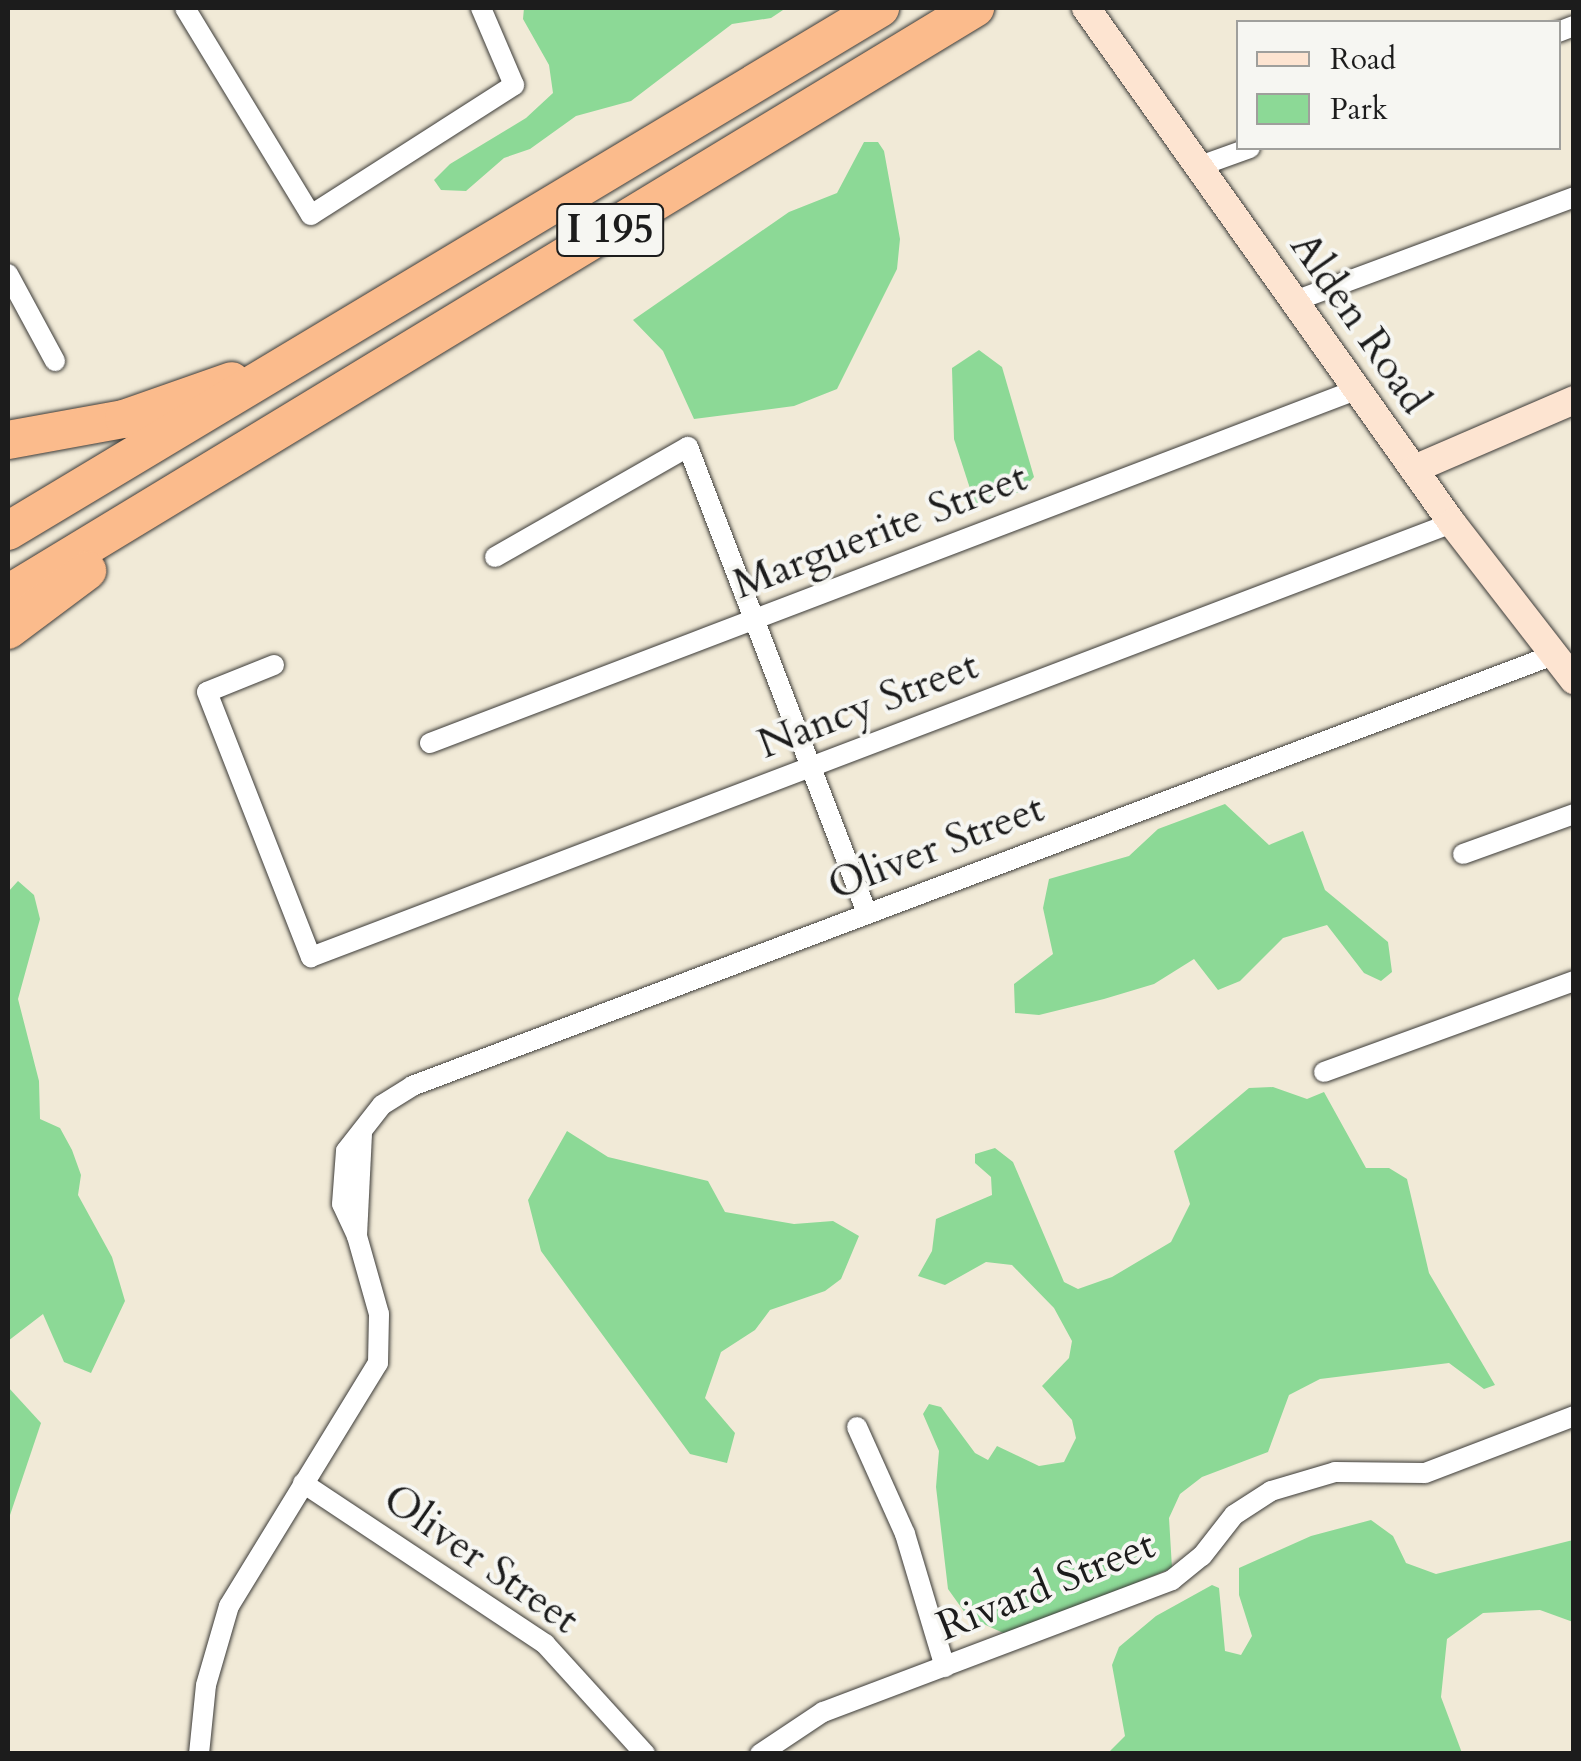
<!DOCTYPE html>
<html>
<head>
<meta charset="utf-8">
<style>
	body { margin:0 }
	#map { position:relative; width:1581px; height:1761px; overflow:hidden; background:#f1ead7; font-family:Cardo,serif }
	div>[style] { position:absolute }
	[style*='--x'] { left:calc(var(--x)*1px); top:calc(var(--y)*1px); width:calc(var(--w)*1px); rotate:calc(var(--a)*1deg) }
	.green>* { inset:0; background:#8cd996 }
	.roads { filter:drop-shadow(0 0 2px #3c3b38) drop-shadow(0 0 2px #3c3b38) }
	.street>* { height:20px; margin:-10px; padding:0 10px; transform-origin:10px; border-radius:10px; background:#fff }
	.secondary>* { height:28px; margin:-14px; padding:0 14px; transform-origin:14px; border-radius:14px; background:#fde4d1 }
	.highway>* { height:38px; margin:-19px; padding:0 19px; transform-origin:19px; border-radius:19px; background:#fbbb8c }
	span { translate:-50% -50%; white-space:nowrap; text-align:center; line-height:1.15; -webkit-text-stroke:8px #f6f6f2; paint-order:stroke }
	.shield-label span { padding:2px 8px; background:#f6f6f2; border:2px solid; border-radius:8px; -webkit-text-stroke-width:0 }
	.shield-label { font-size:40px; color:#1c1c1c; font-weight:700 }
	.street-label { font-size:42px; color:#1c1c1c }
	.frame { position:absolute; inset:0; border:10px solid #1c1c1c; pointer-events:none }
	.legend { position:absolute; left:1236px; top:20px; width:325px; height:130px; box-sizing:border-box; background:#f6f6f2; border:2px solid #9f9f9c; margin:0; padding:12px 18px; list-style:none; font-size:30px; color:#1c1c1c }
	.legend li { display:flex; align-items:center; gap:20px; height:50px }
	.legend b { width:50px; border:2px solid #9f9f9c }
</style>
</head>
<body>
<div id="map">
	<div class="green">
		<i style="clip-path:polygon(524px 8px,786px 8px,771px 18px,732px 24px,631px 101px,576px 116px,530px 149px,504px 158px,466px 191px,441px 190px,434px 180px,450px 164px,526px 118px,553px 93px,549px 65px,523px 19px)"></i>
		<i style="clip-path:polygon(864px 142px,878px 142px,884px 151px,900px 239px,897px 269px,837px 389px,794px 406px,694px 419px,663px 351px,633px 320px,789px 212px,837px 193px)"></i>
		<i style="clip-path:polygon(979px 350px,1002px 367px,1034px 477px,1020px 492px,975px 504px,954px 439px,952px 368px)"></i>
		<i style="clip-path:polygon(1225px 804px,1269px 845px,1303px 831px,1325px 890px,1388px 942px,1392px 972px,1381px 981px,1364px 973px,1327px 925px,1283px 938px,1240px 981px,1218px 990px,1194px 959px,1154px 984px,1104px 999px,1039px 1015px,1015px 1013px,1014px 984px,1053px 954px,1043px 908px,1049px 879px,1129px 856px,1158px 829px)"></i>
		<i style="clip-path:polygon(18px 881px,34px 895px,40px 919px,18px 999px,39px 1081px,40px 1119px,60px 1128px,72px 1150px,81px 1175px,78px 1195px,112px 1257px,125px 1301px,91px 1373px,64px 1362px,43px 1314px,8px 1341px,8px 892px)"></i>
		<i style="clip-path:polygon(1273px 1087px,1307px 1099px,1324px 1092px,1366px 1168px,1389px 1168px,1407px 1179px,1429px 1273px,1495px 1385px,1484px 1389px,1449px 1363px,1320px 1379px,1289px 1395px,1268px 1452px,1202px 1477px,1180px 1494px,1169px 1518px,1172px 1568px,1010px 1636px,968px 1617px,948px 1589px,936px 1487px,939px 1451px,923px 1414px,929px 1404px,941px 1407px,975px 1453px,988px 1460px,997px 1446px,1039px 1466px,1064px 1462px,1076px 1438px,1072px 1420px,1042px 1386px,1069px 1358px,1072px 1341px,1054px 1308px,1012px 1265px,986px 1262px,945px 1285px,918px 1276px,932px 1251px,936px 1219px,992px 1195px,991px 1177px,975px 1163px,975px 1154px,995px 1148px,1013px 1162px,1064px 1282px,1078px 1289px,1112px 1277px,1171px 1242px,1190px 1204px,1174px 1151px,1249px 1088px)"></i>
		<i style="clip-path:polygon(567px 1131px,608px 1157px,708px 1181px,725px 1212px,794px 1224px,833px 1221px,859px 1236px,841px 1279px,825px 1291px,770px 1310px,755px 1330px,721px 1352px,705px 1398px,735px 1433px,727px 1463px,690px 1454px,541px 1251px,528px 1200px)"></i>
		<i style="clip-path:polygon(8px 1387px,41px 1423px,8px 1521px)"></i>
		<i style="clip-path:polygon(1371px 1520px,1393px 1536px,1406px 1563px,1436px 1574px,1573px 1540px,1573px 1622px,1540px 1610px,1483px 1613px,1447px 1639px,1441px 1697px,1462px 1753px,1108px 1753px,1125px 1736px,1112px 1665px,1119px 1647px,1156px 1616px,1212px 1585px,1219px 1588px,1225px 1651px,1241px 1655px,1252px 1636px,1239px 1595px,1239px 1568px,1311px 1536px)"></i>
	</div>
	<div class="roads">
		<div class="street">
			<i style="--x:185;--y:8;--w:242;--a:58.7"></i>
			<i style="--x:311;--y:215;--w:241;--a:-32.6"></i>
			<i style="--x:514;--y:85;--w:84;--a:-113.2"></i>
			<i style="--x:1558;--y:32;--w:17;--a:-21"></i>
			<i style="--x:1200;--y:166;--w:53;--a:-19.8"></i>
			<i style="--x:8;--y:274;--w:99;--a:61.6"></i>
			<i style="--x:1295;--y:301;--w:298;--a:-20.4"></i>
			<i style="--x:495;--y:557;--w:222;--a:-29.7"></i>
			<i style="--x:688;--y:447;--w:499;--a:69"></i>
			<i style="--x:274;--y:665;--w:72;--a:158.1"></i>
			<i style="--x:207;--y:692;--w:285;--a:68.6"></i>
			<i style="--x:311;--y:957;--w:1221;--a:-20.83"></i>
			<i style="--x:430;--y:743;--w:991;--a:-20.87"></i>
			<i style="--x:1463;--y:854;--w:118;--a:-19.8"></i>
			<i style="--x:1324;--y:1072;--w:266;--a:-20"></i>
			<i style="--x:357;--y:1236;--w:35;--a:-115"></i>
			<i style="--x:342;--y:1204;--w:53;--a:-85.7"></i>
			<i style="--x:346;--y:1151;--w:58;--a:-52"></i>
			<i style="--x:382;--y:1105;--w:36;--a:-32"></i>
			<i style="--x:412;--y:1086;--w:1220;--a:-20.69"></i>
			<i style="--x:857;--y:1427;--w:117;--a:65.8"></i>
			<i style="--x:905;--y:1534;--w:139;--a:73.3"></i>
			<i style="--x:303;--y:1483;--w:291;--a:33.6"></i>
			<i style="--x:545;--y:1644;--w:149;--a:47.7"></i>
			<i style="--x:199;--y:1754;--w:69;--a:-84.2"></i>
			<i style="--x:206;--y:1685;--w:82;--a:-73.8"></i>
			<i style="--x:229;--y:1606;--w:285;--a:-58.5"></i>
			<i style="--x:378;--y:1363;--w:49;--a:-88.8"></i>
			<i style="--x:379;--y:1314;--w:81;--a:-105.8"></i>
			<i style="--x:357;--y:1236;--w:104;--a:-87.2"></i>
			<i style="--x:760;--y:1754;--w:76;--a:-33.7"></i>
			<i style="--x:823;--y:1712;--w:373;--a:-20.7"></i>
			<i style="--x:1172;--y:1580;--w:38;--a:-39"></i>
			<i style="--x:1202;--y:1556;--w:52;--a:-52"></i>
			<i style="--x:1234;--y:1515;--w:44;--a:-33"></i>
			<i style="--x:1271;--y:1491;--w:67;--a:-16.5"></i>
			<i style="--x:1335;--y:1472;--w:90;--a:0.6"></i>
			<i style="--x:1425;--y:1473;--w:160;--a:-20.9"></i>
		</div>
		<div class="secondary">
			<i style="--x:1086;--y:8;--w:632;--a:54.6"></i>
			<i style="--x:1452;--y:523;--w:199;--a:52.2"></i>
			<i style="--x:1414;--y:469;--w:174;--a:-23.3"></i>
		</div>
		<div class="highway">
			<i style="--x:8;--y:440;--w:118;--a:-10.3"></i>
			<i style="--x:124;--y:419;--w:114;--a:-19.4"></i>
			<i style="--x:8;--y:531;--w:1017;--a:-30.95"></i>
			<i style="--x:8;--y:594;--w:1131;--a:-31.22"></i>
			<i style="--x:8;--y:630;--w:99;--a:-36.8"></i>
		</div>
	</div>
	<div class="shield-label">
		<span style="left:610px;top:230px">I 195</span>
	</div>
	<div class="street-label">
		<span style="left:1360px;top:323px;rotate:55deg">Alden Road</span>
		<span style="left:880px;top:531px;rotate:-21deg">Marguerite Street</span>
		<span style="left:868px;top:705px;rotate:-21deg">Nancy Street</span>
		<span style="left:936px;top:847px;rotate:-21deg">Oliver Street</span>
		<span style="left:481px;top:1559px;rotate:35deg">Oliver Street</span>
		<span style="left:1046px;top:1586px;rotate:-22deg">Rivard Street</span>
	</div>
	<div class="frame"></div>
	<ul class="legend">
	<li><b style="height:12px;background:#fde4d1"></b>Road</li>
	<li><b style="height:28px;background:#8cd996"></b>Park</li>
	</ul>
</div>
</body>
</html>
